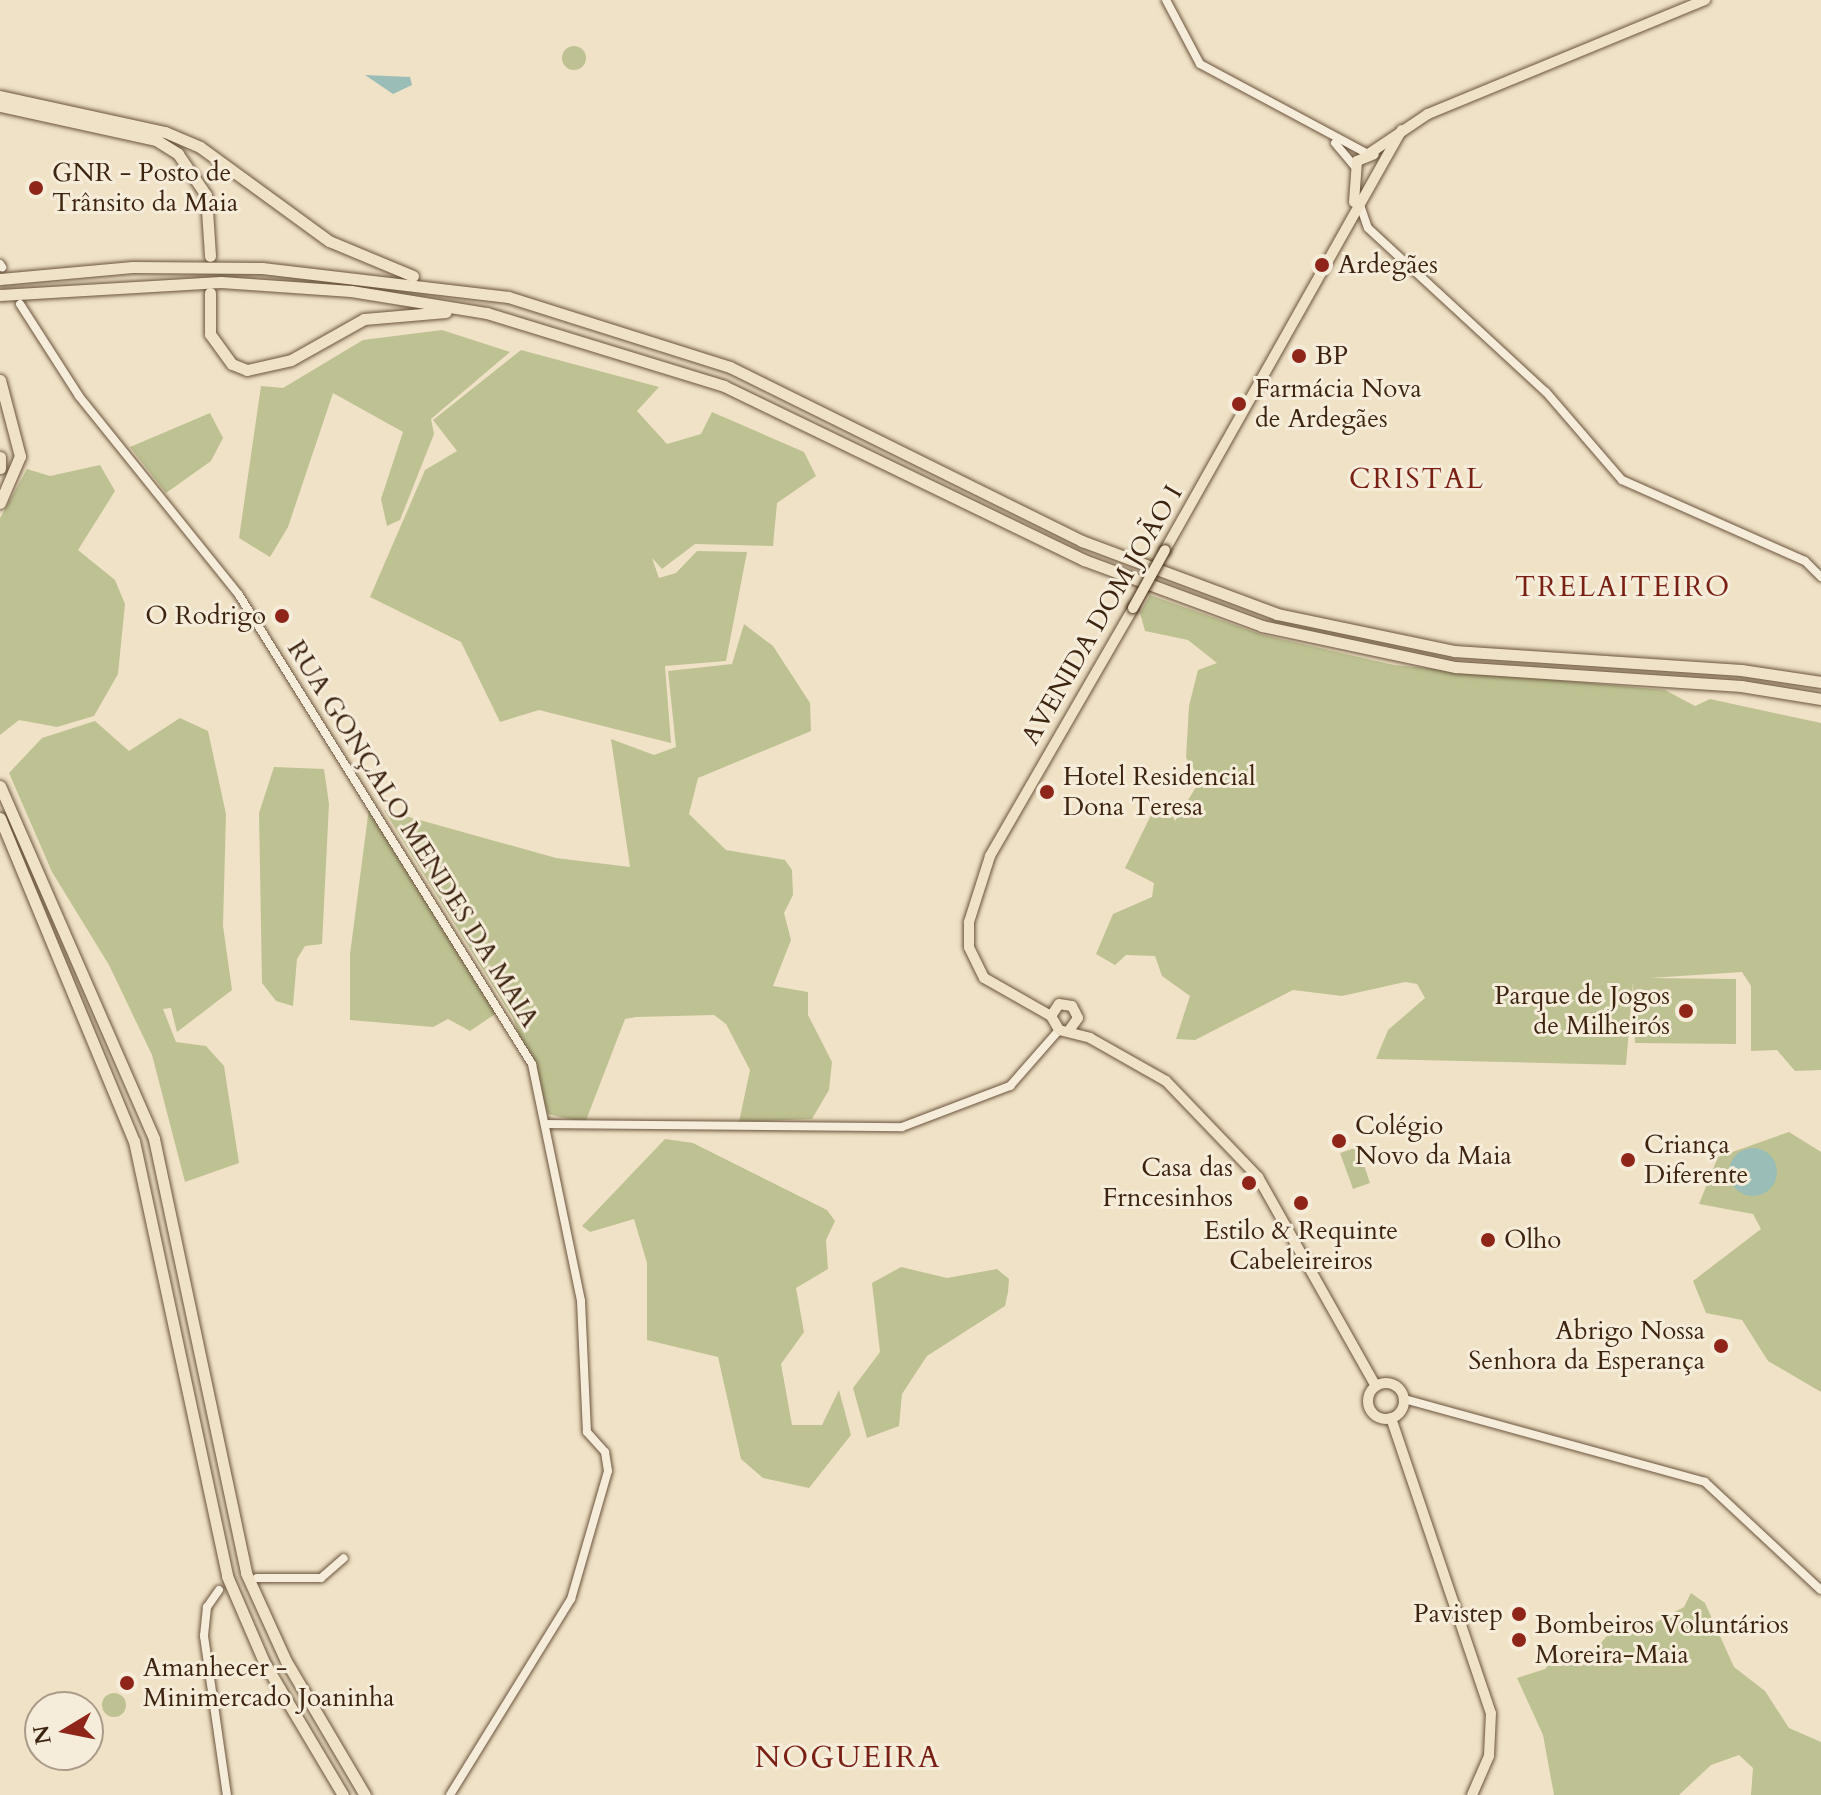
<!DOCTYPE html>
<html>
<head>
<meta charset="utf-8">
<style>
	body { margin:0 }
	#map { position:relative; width:1821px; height:1795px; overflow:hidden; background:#f0e2c6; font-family:Cardo,serif }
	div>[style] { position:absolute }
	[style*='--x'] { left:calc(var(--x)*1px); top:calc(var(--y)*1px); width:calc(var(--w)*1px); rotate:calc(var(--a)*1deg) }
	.green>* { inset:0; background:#bec292 }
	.round { border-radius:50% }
	.water>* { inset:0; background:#9abdb8 }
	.roads { filter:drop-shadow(0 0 2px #6a543d) drop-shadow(0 0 2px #6a543d) }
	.tertiary>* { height:8px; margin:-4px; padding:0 4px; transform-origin:4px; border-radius:4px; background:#f5ecda }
	.primary>* { height:10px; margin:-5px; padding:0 5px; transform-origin:5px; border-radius:5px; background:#f0e2c6 }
	.primary>.ring { margin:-5px; padding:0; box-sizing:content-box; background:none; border:10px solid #f0e2c6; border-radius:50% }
	.motorway>* { height:11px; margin:-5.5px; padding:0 5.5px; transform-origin:5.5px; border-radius:5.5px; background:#f0e2c6 }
	.bridges { filter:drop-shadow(0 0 2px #3d240f) drop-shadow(0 0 2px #3d240f) }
	.primary-bridge>* { height:10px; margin:-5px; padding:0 5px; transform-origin:5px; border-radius:5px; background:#f0e2c6 }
	.dots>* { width:22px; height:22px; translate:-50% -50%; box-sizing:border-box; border:4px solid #f5ecda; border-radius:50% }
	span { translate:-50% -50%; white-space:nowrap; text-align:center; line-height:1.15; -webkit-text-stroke:6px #f5ecda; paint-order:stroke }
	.poi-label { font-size:26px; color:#3d240f }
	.left { translate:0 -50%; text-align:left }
	.right { translate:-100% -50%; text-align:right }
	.street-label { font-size:26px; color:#3d240f }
	.neighbourhood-label { font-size:28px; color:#7a1f14; letter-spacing:2px }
	.quarter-label { font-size:30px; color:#7a1f14; letter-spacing:2px }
	.north { position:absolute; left:24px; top:1691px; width:80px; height:80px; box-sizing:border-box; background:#f5ecda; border:2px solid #ab9c89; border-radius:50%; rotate:260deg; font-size:22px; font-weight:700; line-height:32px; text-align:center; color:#3d240f }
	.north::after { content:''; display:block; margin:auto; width:28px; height:36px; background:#8f2418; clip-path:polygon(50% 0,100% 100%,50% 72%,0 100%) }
</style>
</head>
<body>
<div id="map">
	<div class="green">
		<i class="round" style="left:562px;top:46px;width:24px;height:24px"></i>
		<i style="clip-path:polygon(442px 330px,510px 352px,431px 419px,434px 434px,400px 520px,387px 526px,381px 499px,403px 432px,333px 393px,288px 527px,270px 557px,239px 538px,261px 386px,283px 388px,363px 340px)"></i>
		<i style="clip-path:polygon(521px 350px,659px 387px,637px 411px,667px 444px,701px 434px,712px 412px,804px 452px,816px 476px,777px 503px,773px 546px,695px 544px,662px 569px,652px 558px,659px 578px,676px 573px,697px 551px,747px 552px,726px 661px,665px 666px,671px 743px,539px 710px,500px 722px,461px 642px,370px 597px,425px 470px,457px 451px,433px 420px)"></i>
		<i style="clip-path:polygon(210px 413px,223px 438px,211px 461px,166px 493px,130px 447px)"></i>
		<i style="clip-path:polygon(100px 465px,115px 491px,78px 550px,115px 580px,125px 604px,118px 674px,94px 716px,57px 727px,19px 720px,0 735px,0 518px,27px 469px,50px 476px)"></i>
		<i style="clip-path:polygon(1150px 595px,1263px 635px,1394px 665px,1665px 690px,1695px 706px,1710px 699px,1821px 723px,1821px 1070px,1795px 1071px,1777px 1050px,1751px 1051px,1751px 986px,1742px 972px,1650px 978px,1736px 979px,1736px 1044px,1635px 1043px,1633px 982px,1626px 1065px,1376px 1059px,1388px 1030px,1425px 998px,1417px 984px,1405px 982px,1342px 996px,1293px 990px,1195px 1040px,1176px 1039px,1190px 996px,1162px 976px,1155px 956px,1126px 955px,1115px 965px,1096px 954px,1113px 914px,1152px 897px,1154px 883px,1125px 868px,1151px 815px,1168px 804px,1175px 821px,1201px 779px,1186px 758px,1189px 706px,1198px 670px,1217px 663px,1188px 640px,1145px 631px,1140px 613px)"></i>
		<i style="clip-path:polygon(744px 624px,773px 646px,810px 703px,811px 731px,698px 778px,689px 814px,726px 850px,785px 860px,792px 870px,793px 895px,784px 913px,791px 940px,773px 986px,808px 992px,808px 1015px,832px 1062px,829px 1090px,812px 1119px,739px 1122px,750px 1070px,726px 1024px,714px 1015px,636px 1017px,625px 1019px,585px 1123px,548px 1114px,513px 1018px,384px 810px,556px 858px,630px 867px,611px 739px,654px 755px,676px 747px,668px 671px,732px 664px)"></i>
		<i style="clip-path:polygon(180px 718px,208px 731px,226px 814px,223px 926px,232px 990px,177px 1032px,171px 1008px,163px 1009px,176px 1042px,206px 1046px,224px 1066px,239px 1163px,185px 1182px,152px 1055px,109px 965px,52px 872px,9px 773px,42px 738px,95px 721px,129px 751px)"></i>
		<i style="clip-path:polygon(274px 767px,324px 769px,329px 804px,322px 944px,305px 946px,297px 959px,293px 1006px,276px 1001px,262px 983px,259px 813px)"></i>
		<i style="clip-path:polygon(369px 808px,498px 1012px,470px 1031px,448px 1019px,433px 1027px,350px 1020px,350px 954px)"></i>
		<i style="clip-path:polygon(1789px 1132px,1821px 1152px,1821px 1392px,1768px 1361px,1742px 1320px,1706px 1313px,1693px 1281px,1761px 1229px,1753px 1214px,1699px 1204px,1718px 1157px)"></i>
		<i style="clip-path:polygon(665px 1139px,693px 1143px,827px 1210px,835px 1221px,826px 1240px,828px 1269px,796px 1288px,804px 1332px,781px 1364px,792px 1425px,822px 1425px,839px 1390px,851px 1435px,809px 1488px,763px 1478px,741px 1459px,718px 1357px,647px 1340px,647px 1263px,634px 1219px,590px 1232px,582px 1226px)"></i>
		<i style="clip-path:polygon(1358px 1147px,1370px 1183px,1353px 1189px,1340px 1153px)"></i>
		<i style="clip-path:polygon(901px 1267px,947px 1278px,997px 1269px,1009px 1279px,1008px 1292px,1005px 1306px,927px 1356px,902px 1394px,899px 1426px,867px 1438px,853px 1388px,880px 1352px,872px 1283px)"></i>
		<i style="clip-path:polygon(1691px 1593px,1705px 1603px,1734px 1667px,1765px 1691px,1789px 1728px,1821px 1742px,1821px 1795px,1751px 1795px,1753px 1768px,1739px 1755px,1711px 1765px,1679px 1795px,1554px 1795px,1543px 1735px,1517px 1678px,1545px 1669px,1561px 1651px,1592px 1654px,1620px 1620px,1653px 1624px,1684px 1607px)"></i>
		<i class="round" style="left:102px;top:1693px;width:24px;height:24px"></i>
	</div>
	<div class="water">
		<i style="clip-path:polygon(365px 75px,410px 77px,412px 85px,393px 94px)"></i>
		<i class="round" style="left:1729px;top:1148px;width:48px;height:48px"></i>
	</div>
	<div class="roads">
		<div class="tertiary">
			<i style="--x:1166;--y:0;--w:72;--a:62"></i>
			<i style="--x:1200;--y:64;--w:188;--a:28.2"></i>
			<i style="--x:1335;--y:143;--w:33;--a:50"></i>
			<i style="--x:1360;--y:205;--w:24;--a:71"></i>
			<i style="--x:1368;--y:228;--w:242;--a:42.7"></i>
			<i style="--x:1546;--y:392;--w:116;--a:49.2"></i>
			<i style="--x:1622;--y:480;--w:200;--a:23.9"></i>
			<i style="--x:1805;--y:561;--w:23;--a:45"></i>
			<i style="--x:0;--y:264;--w:4;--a:56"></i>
			<i style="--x:20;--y:304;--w:109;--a:57.3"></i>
			<i style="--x:79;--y:396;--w:255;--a:51.2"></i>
			<i style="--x:239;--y:595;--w:553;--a:58.01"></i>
			<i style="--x:532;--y:1064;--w:242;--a:78.3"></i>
			<i style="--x:581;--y:1301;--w:131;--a:87.4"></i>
			<i style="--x:587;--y:1432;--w:27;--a:48"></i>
			<i style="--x:605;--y:1452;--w:19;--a:81"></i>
			<i style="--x:608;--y:1471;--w:133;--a:106.1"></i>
			<i style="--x:571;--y:1599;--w:230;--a:121.7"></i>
			<i style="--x:545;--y:1124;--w:357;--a:0.5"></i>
			<i style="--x:902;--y:1127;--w:116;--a:-20.8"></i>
			<i style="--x:1010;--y:1086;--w:74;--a:-48.8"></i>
			<i style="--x:1404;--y:1399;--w:312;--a:15.4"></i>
			<i style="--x:1705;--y:1482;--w:158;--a:43"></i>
			<i style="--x:257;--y:1578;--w:64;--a:0"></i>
			<i style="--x:321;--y:1578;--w:30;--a:-41"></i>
			<i style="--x:219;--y:1590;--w:21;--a:125"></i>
			<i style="--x:207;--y:1607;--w:29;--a:96"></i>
			<i style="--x:204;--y:1636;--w:161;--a:81.8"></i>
		</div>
		<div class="primary">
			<i style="--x:1370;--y:153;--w:70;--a:-33.9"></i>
			<i style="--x:1428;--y:114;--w:300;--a:-22.4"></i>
			<i style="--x:1354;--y:202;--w:41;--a:-85.8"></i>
			<i style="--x:1357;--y:161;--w:18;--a:-22"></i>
			<i style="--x:1165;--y:550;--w:482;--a:-60.6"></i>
			<i style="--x:1051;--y:1016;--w:16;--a:60"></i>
			<i style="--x:1059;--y:1030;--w:32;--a:14"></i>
			<i style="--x:1090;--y:1038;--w:87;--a:29.5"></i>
			<i style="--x:1166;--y:1081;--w:133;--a:46.2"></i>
			<i style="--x:1258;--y:1177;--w:240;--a:60.6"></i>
			<i style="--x:1051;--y:1016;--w:77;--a:-150.4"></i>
			<i style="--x:984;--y:978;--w:34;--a:-116"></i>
			<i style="--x:969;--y:947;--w:25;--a:-90"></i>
			<i style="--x:969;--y:922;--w:69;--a:-72.3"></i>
			<i style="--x:990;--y:856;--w:286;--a:-60"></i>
			<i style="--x:1051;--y:1016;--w:14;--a:-56"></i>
			<i style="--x:1059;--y:1004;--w:13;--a:9"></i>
			<i style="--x:1072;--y:1006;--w:13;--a:63"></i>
			<i style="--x:1078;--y:1018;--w:14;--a:126"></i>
			<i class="ring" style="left:1368px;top:1383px;width:26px;height:26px"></i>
			<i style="--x:1391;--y:1418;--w:311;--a:71.3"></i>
			<i style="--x:1491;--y:1713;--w:43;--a:92.7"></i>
			<i style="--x:1489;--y:1756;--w:43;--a:113.6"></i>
		</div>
		<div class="motorway">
			<i style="--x:0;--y:96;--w:169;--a:12.3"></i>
			<i style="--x:165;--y:132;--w:38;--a:23"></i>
			<i style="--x:200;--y:147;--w:160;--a:36.1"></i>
			<i style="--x:329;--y:241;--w:91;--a:22.6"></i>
			<i style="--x:0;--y:106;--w:160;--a:12.3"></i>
			<i style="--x:156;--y:140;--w:26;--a:32"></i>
			<i style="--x:178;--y:154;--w:50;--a:55.7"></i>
			<i style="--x:206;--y:195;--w:61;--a:86.2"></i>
			<i style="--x:0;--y:279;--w:133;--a:-5.2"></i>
			<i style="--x:132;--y:267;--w:130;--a:0.4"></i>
			<i style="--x:262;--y:268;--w:248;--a:6.7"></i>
			<i style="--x:508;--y:297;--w:233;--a:17.5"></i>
			<i style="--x:730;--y:367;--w:393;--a:26.3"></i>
			<i style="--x:1082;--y:541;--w:208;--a:20.5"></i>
			<i style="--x:1277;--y:614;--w:181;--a:11.8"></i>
			<i style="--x:1454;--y:651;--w:288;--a:3.8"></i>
			<i style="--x:1741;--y:670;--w:81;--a:8.5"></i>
			<i style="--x:210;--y:293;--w:41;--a:90"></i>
			<i style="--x:210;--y:334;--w:37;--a:54"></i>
			<i style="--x:232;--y:364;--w:16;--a:22"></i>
			<i style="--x:247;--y:370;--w:45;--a:-12.8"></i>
			<i style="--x:291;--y:360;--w:84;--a:-29.3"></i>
			<i style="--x:364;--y:319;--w:82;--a:-4.9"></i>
			<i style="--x:0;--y:295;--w:221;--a:-3.4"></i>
			<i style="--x:221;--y:282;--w:130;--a:4"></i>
			<i style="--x:351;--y:291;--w:138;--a:9.2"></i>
			<i style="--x:487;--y:313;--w:248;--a:17.1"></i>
			<i style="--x:724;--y:386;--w:400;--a:25.8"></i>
			<i style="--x:1084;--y:560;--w:190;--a:20.3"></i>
			<i style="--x:1262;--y:626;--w:197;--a:12"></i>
			<i style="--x:1455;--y:667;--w:287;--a:3.8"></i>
			<i style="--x:1741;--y:686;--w:81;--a:9.2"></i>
			<i style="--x:0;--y:380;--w:79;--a:75.3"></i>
			<i style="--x:20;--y:456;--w:51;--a:113.1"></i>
			<i style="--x:0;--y:457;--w:11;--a:90"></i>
			<i style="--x:0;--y:786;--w:385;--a:66.4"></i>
			<i style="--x:154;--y:1139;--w:444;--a:78"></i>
			<i style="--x:246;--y:1573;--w:97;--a:65.6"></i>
			<i style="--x:286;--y:1661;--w:156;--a:59.5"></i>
			<i style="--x:0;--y:818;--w:350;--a:67.5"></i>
			<i style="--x:134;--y:1141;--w:445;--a:77.9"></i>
			<i style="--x:227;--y:1576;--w:94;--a:66.7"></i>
			<i style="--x:264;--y:1662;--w:155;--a:59.3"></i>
		</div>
	</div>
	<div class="bridges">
		<div class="primary-bridge">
			<i style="--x:1133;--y:608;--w:66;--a:-61.1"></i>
		</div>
	</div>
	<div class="dots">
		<i style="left:36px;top:188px;background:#8f2418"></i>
		<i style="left:1322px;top:265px;background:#8f2418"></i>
		<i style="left:1299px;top:356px;background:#8f2418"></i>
		<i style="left:1239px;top:404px;background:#8f2418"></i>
		<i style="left:282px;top:616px;background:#8f2418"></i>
		<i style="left:1047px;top:792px;background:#8f2418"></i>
		<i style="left:1686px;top:1011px;background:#8f2418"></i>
		<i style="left:1339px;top:1141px;background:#8f2418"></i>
		<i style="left:1628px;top:1160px;background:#8f2418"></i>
		<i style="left:1249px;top:1183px;background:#8f2418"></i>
		<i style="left:1301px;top:1203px;background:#8f2418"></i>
		<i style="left:1488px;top:1240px;background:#8f2418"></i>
		<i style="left:1721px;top:1346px;background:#8f2418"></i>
		<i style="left:1519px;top:1614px;background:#8f2418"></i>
		<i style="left:1519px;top:1640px;background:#8f2418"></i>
		<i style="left:127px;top:1683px;background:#8f2418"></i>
	</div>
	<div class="poi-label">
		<span class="left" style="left:52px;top:188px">GNR - Posto de<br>Trânsito da Maia</span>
		<span class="left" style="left:1338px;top:265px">Ardegães</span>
		<span class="left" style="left:1315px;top:356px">BP</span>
		<span class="left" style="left:1255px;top:404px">Farmácia Nova<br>de Ardegães</span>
		<span class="right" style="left:266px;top:616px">O Rodrigo</span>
		<span class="left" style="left:1063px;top:792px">Hotel Residencial<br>Dona Teresa</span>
		<span class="right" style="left:1670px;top:1011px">Parque de Jogos<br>de Milheirós</span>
		<span class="left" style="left:1355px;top:1141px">Colégio<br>Novo da Maia</span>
		<span class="left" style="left:1644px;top:1160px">Criança<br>Diferente</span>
		<span class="right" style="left:1233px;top:1183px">Casa das<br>Frncesinhos</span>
		<span style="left:1301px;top:1246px">Estilo &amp; Requinte<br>Cabeleireiros</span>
		<span class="left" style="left:1504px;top:1240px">Olho</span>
		<span class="right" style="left:1705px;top:1346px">Abrigo Nossa<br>Senhora da Esperança</span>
		<span class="right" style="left:1503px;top:1614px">Pavistep</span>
		<span class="left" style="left:1535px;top:1640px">Bombeiros Voluntários<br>Moreira-Maia</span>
		<span class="left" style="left:143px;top:1683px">Amanhecer -<br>Minimercado Joaninha</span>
	</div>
	<div class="street-label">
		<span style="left:1102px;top:615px;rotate:-60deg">AVENIDA DOM JOÃO I</span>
		<span style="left:413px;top:834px;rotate:58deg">RUA GONÇALO MENDES DA MAIA</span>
	</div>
	<div class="neighbourhood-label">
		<span style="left:1417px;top:479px">CRISTAL</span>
		<span style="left:1623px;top:587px">TRELAITEIRO</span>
	</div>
	<div class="quarter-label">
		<span style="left:848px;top:1758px">NOGUEIRA</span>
	</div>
	<div class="north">N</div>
</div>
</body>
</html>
